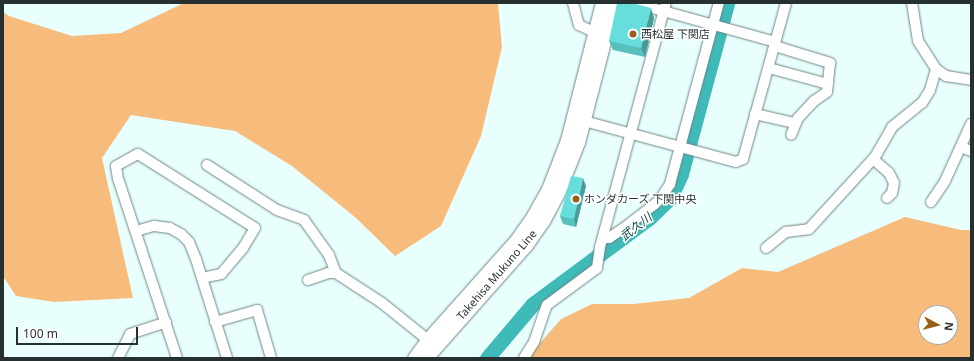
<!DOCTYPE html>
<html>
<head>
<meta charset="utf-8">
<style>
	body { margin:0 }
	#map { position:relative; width:974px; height:361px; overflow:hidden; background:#e8fffe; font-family:"Noto Sans","Noto Sans JP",sans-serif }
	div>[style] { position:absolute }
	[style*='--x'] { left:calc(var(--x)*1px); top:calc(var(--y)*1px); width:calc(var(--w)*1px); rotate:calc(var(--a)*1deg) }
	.forest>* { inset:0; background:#f7bb7b }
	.river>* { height:15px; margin:-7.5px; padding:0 7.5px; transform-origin:7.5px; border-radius:7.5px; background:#3ebab8 }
	.roads { filter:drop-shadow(0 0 1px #708584) drop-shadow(0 0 1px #708584) }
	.minor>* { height:10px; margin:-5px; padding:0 5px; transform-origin:5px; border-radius:5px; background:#fff }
	.major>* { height:13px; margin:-6.5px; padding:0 6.5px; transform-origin:6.5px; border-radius:6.5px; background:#fff }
	.wall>* { inset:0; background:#59bfbd }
	.shaded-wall>* { inset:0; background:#499b9a }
	.building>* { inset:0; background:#68dedc }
	.dots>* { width:11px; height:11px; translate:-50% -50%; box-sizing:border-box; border:2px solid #fff; border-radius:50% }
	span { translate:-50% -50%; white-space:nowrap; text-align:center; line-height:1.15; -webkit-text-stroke:3px #fff; paint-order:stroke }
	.poi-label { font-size:11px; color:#273030 }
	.left { translate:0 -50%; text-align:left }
	.street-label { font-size:11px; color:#273030 }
	.water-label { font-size:12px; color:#0d4544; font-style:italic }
	.frame { position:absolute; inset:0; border:4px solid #273030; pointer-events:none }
	.north { position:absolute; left:918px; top:305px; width:40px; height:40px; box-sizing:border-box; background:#fff; border:1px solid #a9acac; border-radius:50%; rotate:97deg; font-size:11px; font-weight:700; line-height:16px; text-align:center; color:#273030 }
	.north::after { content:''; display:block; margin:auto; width:14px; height:18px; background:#976019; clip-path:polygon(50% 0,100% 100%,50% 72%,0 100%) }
	.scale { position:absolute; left:16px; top:327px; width:122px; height:18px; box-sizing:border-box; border:2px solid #273030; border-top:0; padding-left:5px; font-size:12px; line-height:14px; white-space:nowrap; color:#273030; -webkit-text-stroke:3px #fff; paint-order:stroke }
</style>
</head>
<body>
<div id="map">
	<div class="forest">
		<i style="clip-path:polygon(184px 3px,498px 3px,502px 47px,481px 136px,441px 226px,395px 256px,356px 218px,292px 166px,235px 131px,131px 115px,102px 158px,133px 298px,54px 302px,16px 296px,3px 276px,3px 12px,9px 16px,72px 36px,121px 33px)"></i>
		<i style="clip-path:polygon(evenodd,905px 217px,961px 230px,971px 230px,971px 358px,527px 358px,561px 319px,592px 304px,633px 304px,689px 298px,742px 268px,778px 272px,905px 217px,926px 313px,950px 313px,950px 337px,926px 337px,926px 313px)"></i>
	</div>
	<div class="river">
		<i style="--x:487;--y:358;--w:71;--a:-49.6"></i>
		<i style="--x:533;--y:304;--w:144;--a:-36.6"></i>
		<i style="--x:649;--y:218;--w:29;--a:-44"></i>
		<i style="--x:670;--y:198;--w:26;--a:-65"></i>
		<i style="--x:681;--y:174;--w:177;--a:-74.9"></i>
	</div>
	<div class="roads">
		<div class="minor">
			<i style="--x:573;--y:3;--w:23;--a:75"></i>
			<i style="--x:579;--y:25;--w:17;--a:25"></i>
			<i style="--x:634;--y:3;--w:147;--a:15.4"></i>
			<i style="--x:912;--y:3;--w:38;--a:81"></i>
			<i style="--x:918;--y:41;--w:33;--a:57"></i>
			<i style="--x:936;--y:69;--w:12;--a:35"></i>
			<i style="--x:946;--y:76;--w:25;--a:9"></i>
			<i style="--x:775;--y:46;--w:58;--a:17.2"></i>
			<i style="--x:830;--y:63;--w:29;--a:96"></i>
			<i style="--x:827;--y:92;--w:16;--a:145"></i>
			<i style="--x:814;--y:101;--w:16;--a:133"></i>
			<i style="--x:803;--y:113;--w:7;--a:135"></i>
			<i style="--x:798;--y:118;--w:18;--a:112"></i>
			<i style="--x:769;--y:68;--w:61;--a:15.2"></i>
			<i style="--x:755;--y:114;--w:41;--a:12.7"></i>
			<i style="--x:584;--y:121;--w:157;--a:15.1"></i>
			<i style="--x:736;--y:162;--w:8;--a:-23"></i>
			<i style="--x:743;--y:159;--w:162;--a:-74.6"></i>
			<i style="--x:961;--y:147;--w:11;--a:22"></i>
			<i style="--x:873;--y:159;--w:21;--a:41"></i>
			<i style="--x:889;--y:173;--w:11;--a:63"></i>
			<i style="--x:894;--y:183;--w:10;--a:101"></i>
			<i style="--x:892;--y:193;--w:7;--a:135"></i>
			<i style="--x:207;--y:165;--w:83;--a:32.7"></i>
			<i style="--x:277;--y:210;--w:29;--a:20"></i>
			<i style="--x:304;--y:220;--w:43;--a:54.5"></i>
			<i style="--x:329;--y:255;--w:19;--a:69"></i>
			<i style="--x:336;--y:273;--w:55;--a:33.1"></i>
			<i style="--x:382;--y:303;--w:65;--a:38.8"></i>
			<i style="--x:931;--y:202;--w:25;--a:-56"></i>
			<i style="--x:945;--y:181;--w:63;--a:-65.5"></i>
			<i style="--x:136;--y:231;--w:19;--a:-16"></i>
			<i style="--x:154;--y:226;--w:16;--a:7"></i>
			<i style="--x:170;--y:228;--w:13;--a:29"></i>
			<i style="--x:181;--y:234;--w:11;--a:45"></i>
			<i style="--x:189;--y:242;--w:18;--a:68"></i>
			<i style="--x:196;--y:259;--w:104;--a:72.6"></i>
			<i style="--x:604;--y:238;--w:5;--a:0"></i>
			<i style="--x:609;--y:238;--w:23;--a:-34"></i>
			<i style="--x:628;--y:225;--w:33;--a:-38"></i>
			<i style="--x:654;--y:205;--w:10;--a:-45"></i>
			<i style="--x:661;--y:198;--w:17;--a:-57"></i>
			<i style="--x:670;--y:184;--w:188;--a:-74.9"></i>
			<i style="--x:766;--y:248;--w:26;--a:-39"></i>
			<i style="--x:786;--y:232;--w:23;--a:-7"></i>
			<i style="--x:809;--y:229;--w:98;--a:-47.5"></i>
			<i style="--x:875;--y:157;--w:34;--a:-60"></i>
			<i style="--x:892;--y:127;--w:38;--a:-39"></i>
			<i style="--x:922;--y:103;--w:15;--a:-58"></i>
			<i style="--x:930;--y:90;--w:22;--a:-74"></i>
			<i style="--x:308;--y:280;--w:21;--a:-19"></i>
			<i style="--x:328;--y:273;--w:8;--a:0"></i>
			<i style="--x:215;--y:322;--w:44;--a:-15.9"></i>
			<i style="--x:257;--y:310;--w:50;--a:73.7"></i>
			<i style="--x:118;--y:358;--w:27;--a:-63"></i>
			<i style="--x:130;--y:334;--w:38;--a:-18"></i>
			<i style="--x:177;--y:358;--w:188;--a:-108.2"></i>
			<i style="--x:118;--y:179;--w:13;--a:-99"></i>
			<i style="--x:116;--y:166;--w:25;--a:-29"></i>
			<i style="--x:138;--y:154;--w:138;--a:32.3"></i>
			<i style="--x:255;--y:228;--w:23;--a:121"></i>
			<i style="--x:243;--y:248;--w:34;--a:130"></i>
			<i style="--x:221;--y:274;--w:19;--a:168"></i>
			<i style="--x:524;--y:358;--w:19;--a:-58"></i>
			<i style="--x:534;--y:342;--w:39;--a:-71"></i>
			<i style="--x:547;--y:305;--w:62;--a:-36.5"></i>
			<i style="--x:597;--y:268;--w:21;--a:-82"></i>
			<i style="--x:600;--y:247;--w:253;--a:-74.9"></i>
		</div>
		<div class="major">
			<i style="--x:414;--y:358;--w:22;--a:-54"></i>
			<i style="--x:427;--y:340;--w:135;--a:-48.3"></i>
			<i style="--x:517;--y:239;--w:28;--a:-55"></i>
			<i style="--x:533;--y:216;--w:31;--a:-61"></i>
			<i style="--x:548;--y:189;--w:53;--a:-68.8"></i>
			<i style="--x:567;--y:140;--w:141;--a:-75.7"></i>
			<i style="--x:426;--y:358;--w:151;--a:-48.5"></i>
			<i style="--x:526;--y:245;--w:29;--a:-55"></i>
			<i style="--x:543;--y:221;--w:32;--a:-62"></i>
			<i style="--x:558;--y:193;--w:55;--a:-68.6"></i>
			<i style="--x:578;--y:142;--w:144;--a:-75.5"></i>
		</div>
	</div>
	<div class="wall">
		<i style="clip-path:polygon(654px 18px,645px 57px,613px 50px,609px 41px)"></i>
		<i style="clip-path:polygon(586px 186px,576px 227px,563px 224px,560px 216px)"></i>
	</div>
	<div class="shaded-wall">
		<i style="clip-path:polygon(651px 8px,654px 18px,645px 57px,641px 48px)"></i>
		<i style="clip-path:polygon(583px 178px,586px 186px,576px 227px,574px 219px)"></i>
	</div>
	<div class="building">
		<i style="clip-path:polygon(617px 3px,632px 3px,651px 8px,641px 48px,609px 41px)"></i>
		<i style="clip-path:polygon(571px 176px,583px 178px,574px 219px,560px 216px)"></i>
	</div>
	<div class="dots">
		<i style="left:633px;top:34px;background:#976019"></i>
		<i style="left:576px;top:199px;background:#976019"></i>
	</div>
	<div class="poi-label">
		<span class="left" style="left:641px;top:34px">西松屋 下関店</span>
		<span class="left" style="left:584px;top:199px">ホンダカーズ 下関中央</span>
	</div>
	<div class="street-label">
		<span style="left:497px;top:275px;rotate:-49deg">Takehisa Mukuno Line</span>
	</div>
	<div class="water-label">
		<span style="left:636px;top:227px;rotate:-38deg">武久川</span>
	</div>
	<div class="frame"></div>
	<div class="north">N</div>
	<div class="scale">100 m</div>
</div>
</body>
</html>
